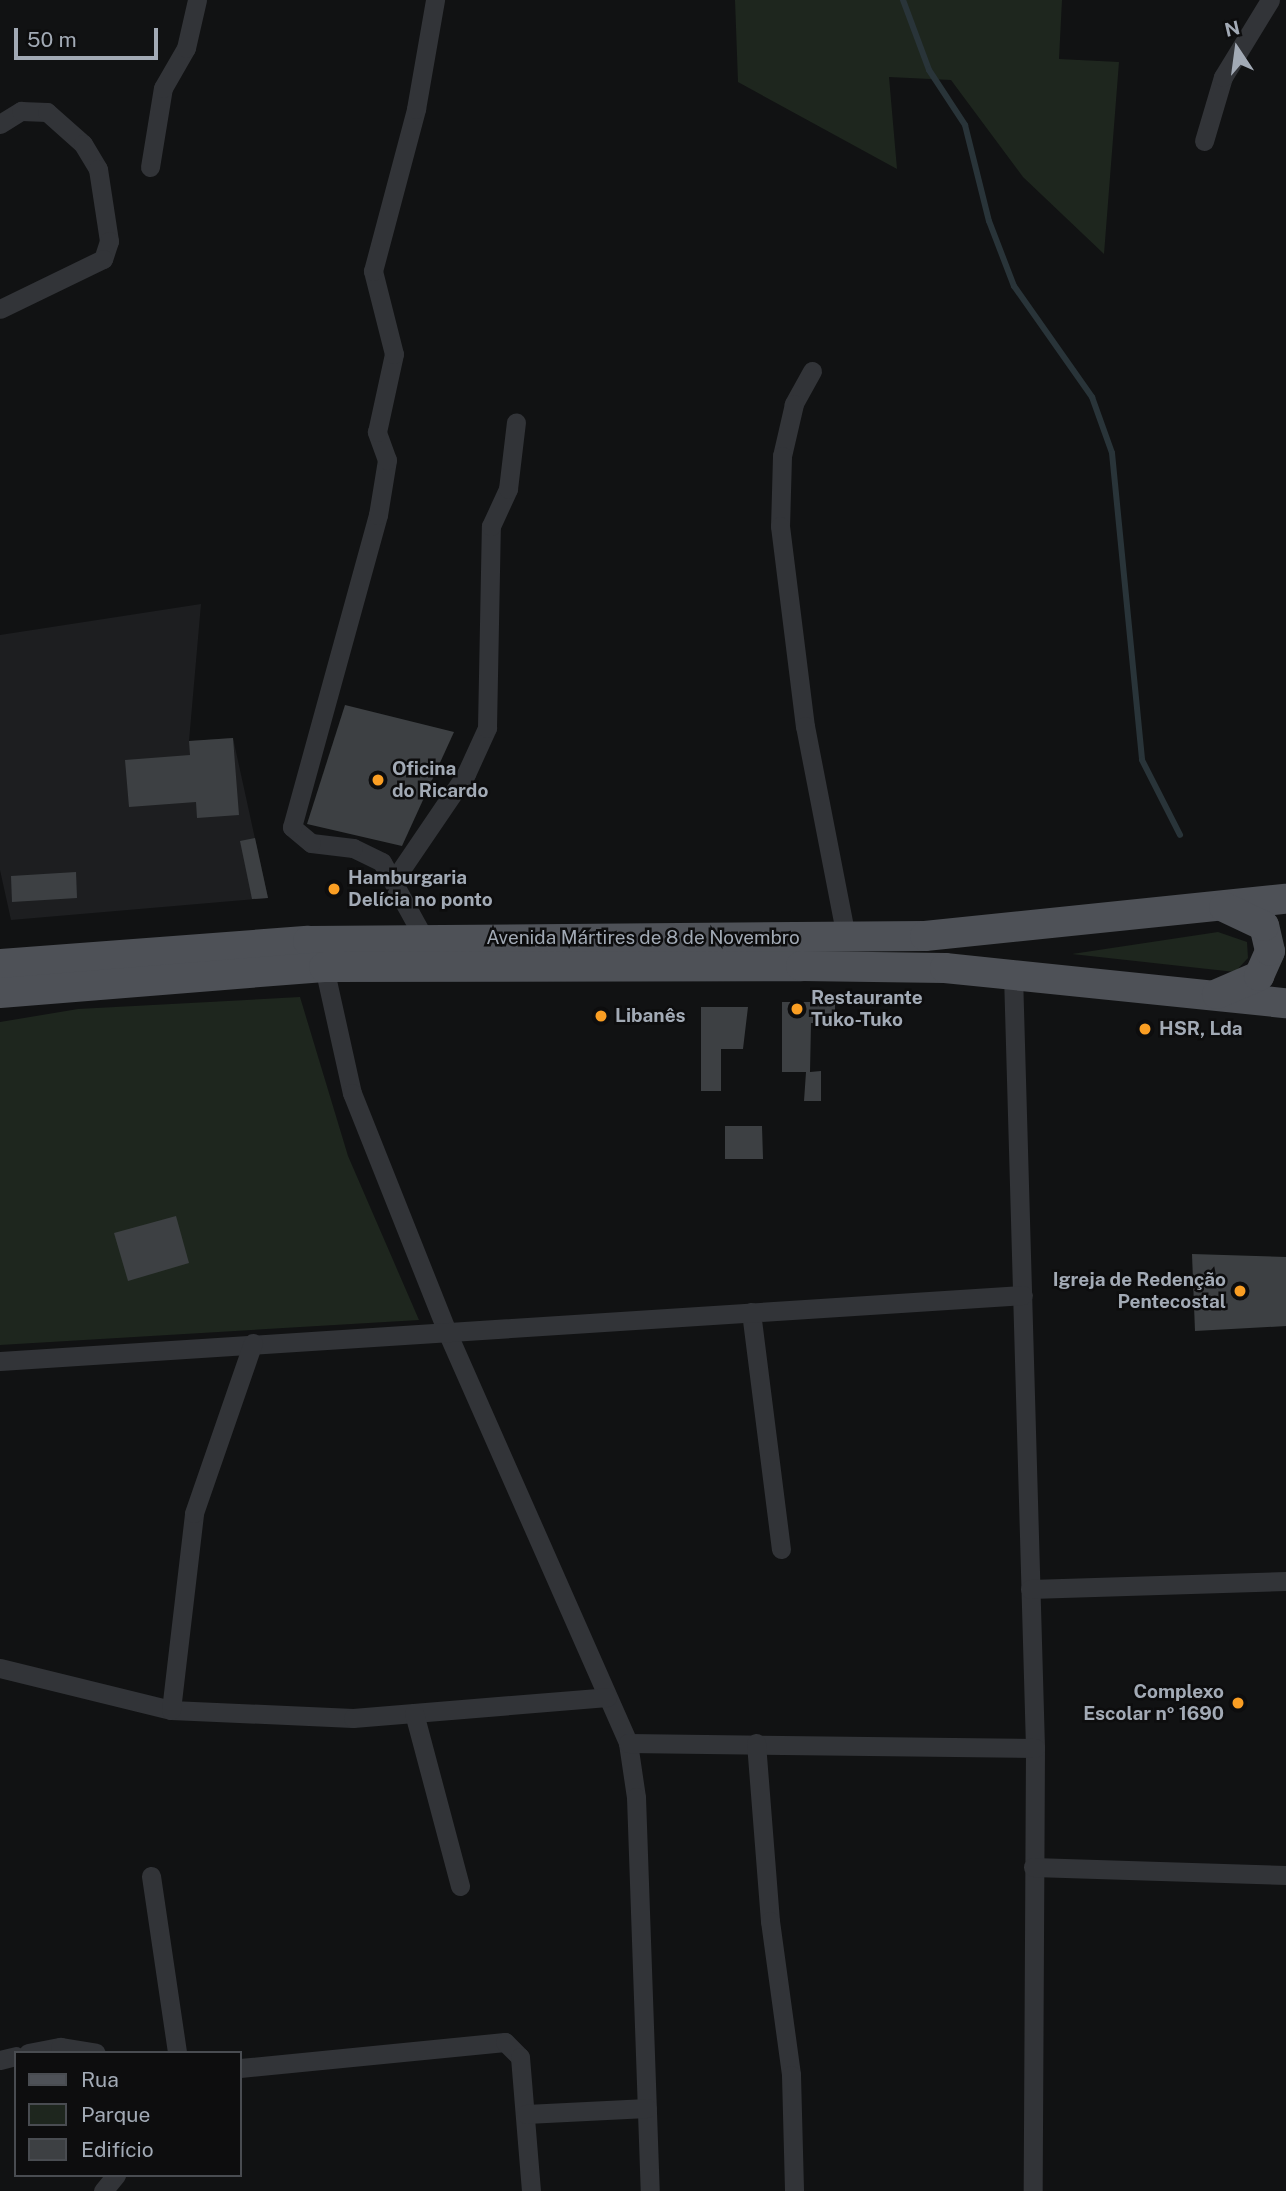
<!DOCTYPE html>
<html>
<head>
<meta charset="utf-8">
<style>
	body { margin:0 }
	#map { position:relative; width:1286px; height:2191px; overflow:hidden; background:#111213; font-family:"Public Sans",sans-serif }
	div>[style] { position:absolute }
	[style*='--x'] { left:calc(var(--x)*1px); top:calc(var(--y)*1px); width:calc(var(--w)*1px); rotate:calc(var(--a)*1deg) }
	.built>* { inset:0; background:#1d1e20 }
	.green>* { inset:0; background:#1e261e }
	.stream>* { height:6px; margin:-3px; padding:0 3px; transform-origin:3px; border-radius:3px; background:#293439 }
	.building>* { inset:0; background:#3d4043 }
	.minor>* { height:19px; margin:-9.5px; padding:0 9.5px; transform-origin:9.5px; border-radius:9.5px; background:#323438 }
	.primary>* { height:30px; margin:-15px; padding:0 15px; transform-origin:15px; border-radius:15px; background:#4e5157 }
	.dots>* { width:19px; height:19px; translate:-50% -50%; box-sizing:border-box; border:4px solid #0d0d0e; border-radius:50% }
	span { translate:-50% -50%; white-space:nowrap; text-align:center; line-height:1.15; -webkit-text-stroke:5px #0d0d0e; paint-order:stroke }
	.poi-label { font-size:19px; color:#a2aab5; font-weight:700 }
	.left { translate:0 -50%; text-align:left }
	.right { translate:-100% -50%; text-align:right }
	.street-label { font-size:19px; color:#a2aab5 }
	.legend { position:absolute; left:14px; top:2051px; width:228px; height:126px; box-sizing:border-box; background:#0d0d0e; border:2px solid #494c51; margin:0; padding:9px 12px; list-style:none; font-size:21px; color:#a2aab5 }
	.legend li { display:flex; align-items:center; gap:14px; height:35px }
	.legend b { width:35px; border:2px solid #494c51 }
	.north { position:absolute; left:1202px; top:14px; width:70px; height:70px; -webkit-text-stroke:5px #0d0d0e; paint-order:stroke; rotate:347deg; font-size:19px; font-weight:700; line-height:28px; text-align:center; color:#a2aab5 }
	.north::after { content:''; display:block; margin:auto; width:24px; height:32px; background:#a2aab5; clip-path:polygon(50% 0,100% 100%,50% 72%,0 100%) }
	.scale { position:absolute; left:14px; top:28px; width:144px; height:32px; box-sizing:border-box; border:4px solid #a2aab5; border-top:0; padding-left:9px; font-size:21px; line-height:24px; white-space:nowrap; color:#a2aab5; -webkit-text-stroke:5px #0d0d0e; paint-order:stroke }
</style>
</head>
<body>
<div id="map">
	<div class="built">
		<i style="clip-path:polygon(201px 604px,189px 741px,233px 738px,268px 898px,11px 920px,0 870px,0 635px)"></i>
	</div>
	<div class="green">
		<i style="clip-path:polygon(735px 0,1062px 0,1059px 59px,1119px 62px,1104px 254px,1023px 177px,951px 80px,889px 77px,897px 169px,738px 82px)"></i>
		<i style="clip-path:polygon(1218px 932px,1247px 942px,1248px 958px,1235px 972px,1072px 954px)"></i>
		<i style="clip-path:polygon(300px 997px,348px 1156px,419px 1320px,0 1345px,0 1022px,78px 1009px)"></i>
	</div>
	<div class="stream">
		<i style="--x:903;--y:0;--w:75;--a:69.6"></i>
		<i style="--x:929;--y:70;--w:66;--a:56.8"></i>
		<i style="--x:965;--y:125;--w:99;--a:76"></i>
		<i style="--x:989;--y:221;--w:70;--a:69"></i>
		<i style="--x:1014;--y:286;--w:136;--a:54.9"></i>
		<i style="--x:1092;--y:397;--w:59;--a:70.3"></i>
		<i style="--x:1112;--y:453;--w:308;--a:84.4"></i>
		<i style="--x:1142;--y:760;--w:84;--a:63.1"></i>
	</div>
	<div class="building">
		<i style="clip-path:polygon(345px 705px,454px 732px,402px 846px,307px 824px)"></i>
		<i style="clip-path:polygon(233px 738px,239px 815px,197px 818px,196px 802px,129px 807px,125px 760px,190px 755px,189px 741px)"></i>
		<i style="clip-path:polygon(255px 838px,268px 898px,252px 899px,240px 841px)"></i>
		<i style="clip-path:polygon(76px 872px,77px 898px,12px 902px,11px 876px)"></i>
		<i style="clip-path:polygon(782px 1002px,835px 1002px,835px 1023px,811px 1023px,810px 1072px,821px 1071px,821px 1101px,804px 1101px,806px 1072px,782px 1072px)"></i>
		<i style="clip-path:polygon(701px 1007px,748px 1007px,743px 1049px,721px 1049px,721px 1091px,701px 1091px)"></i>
		<i style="clip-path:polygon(725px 1126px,762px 1126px,763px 1159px,725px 1159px)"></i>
		<i style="clip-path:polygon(176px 1216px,189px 1263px,128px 1281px,114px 1233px)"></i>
		<i style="clip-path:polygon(1192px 1254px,1286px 1257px,1286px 1326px,1195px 1331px)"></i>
	</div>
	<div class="minor">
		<i style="--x:0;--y:124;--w:25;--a:-32"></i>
		<i style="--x:21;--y:111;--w:26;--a:2"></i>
		<i style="--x:47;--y:112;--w:48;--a:41.6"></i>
		<i style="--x:83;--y:144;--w:29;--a:59"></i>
		<i style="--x:98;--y:169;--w:73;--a:81.3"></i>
		<i style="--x:109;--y:241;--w:19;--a:108"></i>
		<i style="--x:103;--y:259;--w:114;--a:154.1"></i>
		<i style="--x:1204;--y:141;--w:67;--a:-73.5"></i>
		<i style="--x:1223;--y:77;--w:90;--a:-58.6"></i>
		<i style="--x:150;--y:167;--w:80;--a:-80.7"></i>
		<i style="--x:163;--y:88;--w:46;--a:-60.1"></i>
		<i style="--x:186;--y:48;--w:49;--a:-77.1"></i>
		<i style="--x:812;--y:371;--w:38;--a:119"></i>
		<i style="--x:794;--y:404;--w:53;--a:103"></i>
		<i style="--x:782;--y:456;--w:70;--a:91.6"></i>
		<i style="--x:780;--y:526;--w:202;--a:82.9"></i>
		<i style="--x:805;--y:726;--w:215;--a:79"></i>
		<i style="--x:394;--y:880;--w:128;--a:-55.8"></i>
		<i style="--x:466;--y:774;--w:51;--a:-65.5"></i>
		<i style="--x:487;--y:728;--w:202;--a:-88.9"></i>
		<i style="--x:491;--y:526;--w:41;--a:-65.3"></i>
		<i style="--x:508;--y:489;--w:67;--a:-83.2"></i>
		<i style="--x:425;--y:940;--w:89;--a:-118.9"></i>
		<i style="--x:382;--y:862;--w:32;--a:-154"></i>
		<i style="--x:353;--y:848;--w:42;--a:-173.2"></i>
		<i style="--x:311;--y:843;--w:25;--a:-140"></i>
		<i style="--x:292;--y:827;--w:324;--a:-74.6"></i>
		<i style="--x:378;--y:515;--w:56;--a:-80.7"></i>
		<i style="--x:387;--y:460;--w:30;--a:-110"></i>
		<i style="--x:377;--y:432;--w:80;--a:-77.7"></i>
		<i style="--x:394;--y:354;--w:86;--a:-104.2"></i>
		<i style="--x:373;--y:271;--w:168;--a:-75.1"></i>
		<i style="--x:416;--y:109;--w:111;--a:-80.1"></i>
		<i style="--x:324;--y:967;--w:129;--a:77.5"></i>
		<i style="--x:352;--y:1093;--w:257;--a:68.3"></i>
		<i style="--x:447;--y:1332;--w:449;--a:66.2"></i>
		<i style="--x:628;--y:1743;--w:55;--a:81.6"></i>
		<i style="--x:636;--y:1797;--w:394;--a:88"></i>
		<i style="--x:1013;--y:974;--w:774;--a:88.37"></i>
		<i style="--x:1035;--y:1748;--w:443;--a:90.3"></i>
		<i style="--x:751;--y:1312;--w:239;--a:82.8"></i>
		<i style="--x:0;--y:1361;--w:1025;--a:-3.69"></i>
		<i style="--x:1030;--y:1589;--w:256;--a:-1.8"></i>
		<i style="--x:0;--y:1668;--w:176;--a:13.8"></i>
		<i style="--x:171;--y:1710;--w:182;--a:2.5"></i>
		<i style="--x:353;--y:1718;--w:255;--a:-4.7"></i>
		<i style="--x:171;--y:1710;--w:198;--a:-83.3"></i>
		<i style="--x:194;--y:1513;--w:180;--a:-70.9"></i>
		<i style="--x:414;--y:1713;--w:179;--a:75.1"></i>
		<i style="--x:628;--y:1743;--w:407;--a:0.7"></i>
		<i style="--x:756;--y:1743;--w:179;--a:85.5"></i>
		<i style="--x:770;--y:1921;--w:155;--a:82.2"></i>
		<i style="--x:791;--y:2075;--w:116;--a:88.5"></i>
		<i style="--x:1033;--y:1867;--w:253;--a:1.8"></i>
		<i style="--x:151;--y:1876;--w:179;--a:81.6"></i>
		<i style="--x:28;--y:2053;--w:33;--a:-11"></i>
		<i style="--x:60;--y:2047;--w:36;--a:9"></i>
		<i style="--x:0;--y:2060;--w:16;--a:-14"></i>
		<i style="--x:240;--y:2068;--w:266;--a:-5.6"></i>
		<i style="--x:505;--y:2042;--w:21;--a:45"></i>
		<i style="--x:520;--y:2057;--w:134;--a:85.3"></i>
		<i style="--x:526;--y:2114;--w:121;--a:-2.8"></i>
		<i style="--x:103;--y:2191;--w:21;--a:-51"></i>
	</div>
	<div class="primary">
		<i style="--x:0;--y:964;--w:309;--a:-4.3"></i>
		<i style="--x:308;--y:941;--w:617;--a:-0.46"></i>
		<i style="--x:925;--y:936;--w:363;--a:-5.9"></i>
		<i style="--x:0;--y:993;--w:325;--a:-4.6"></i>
		<i style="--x:324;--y:967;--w:477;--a:-0.1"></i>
		<i style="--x:801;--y:966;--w:144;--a:0.8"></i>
		<i style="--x:945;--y:968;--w:343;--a:5.9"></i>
		<i style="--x:1217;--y:994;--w:46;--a:-23.2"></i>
		<i style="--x:1259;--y:976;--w:27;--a:-66"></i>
		<i style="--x:1270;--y:951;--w:26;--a:-103"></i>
		<i style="--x:1264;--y:926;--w:44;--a:-154.6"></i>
	</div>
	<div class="dots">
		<i style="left:378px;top:780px;background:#fa9e23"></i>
		<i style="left:334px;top:889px;background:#fa9e23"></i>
		<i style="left:797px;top:1009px;background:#fa9e23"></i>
		<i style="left:601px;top:1016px;background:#fa9e23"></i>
		<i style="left:1145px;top:1029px;background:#fa9e23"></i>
		<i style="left:1240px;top:1291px;background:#fa9e23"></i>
		<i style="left:1238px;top:1703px;background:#fa9e23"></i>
	</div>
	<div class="poi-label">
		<span class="left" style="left:392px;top:780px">Oficina<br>do Ricardo</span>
		<span class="left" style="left:348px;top:889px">Hamburgaria<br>Delícia no ponto</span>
		<span class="left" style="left:811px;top:1009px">Restaurante<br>Tuko-Tuko</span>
		<span class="left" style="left:615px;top:1016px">Libanês</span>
		<span class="left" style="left:1159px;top:1029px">HSR, Lda</span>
		<span class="right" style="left:1226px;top:1291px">Igreja de Redenção<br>Pentecostal</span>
		<span class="right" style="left:1224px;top:1703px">Complexo<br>Escolar nº 1690</span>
	</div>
	<div class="street-label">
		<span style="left:643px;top:938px">Avenida Mártires de 8 de Novembro</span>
	</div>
	<ul class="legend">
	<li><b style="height:9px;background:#4e5157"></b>Rua</li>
	<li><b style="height:19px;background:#1e261e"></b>Parque</li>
	<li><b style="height:19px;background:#3d4043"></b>Edifício</li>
	</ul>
	<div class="north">N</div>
	<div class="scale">50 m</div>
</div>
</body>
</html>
